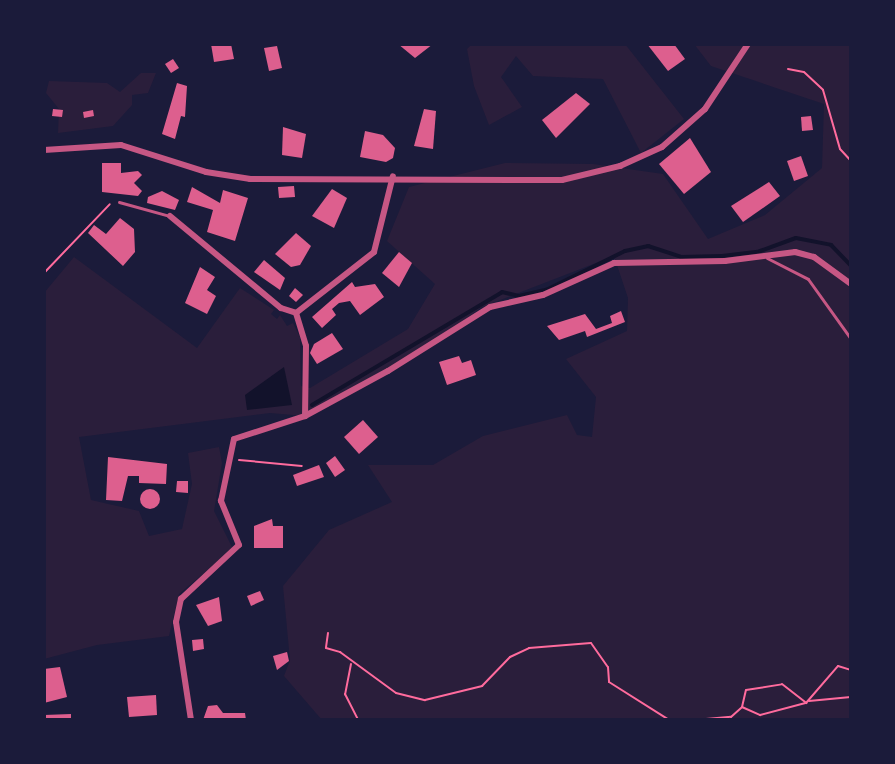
<!DOCTYPE html>
<html>
<head>
<meta charset="utf-8">
<style>
	body { margin:0 }
	#map { position:relative; width:895px; height:764px; overflow:hidden; background:#1b1b3a; font-family:Spectral,serif }
	div>[style] { position:absolute }
	[style*='--x'] { left:calc(var(--x)*1px); top:calc(var(--y)*1px); width:calc(var(--w)*1px); rotate:calc(var(--a)*1deg) }
	.green>* { inset:0; background:#2a1e3b }
	.water>* { inset:0; background:#12122b }
	.stream>* { height:4px; margin:-2px; padding:0 2px; transform-origin:2px; border-radius:2px; background:#12122b }
	.building>* { inset:0; background:#dd5f8e }
	.round { border-radius:50% }
	.path>* { height:2px; margin:-1px; padding:0 1px; transform-origin:1px; border-radius:1px; background:#ff6b9d }
	.service>* { height:3px; margin:-1.5px; padding:0 1.5px; transform-origin:1.5px; border-radius:1.5px; background:#c65784 }
	.minor>* { height:6px; margin:-3px; padding:0 3px; transform-origin:3px; border-radius:3px; background:#c65784 }
	span { translate:-50% -50%; white-space:nowrap; text-align:center; line-height:1.15; -webkit-text-stroke:7px #1b1b3a; paint-order:stroke }
	.frame { position:absolute; inset:0; border:46px solid #1b1b3a; pointer-events:none }
</style>
</head>
<body>
<div id="map">
	<div class="green">
		<i style="clip-path:polygon(472px 44px,625px 44px,684px 119px,641px 153px,603px 79px,533px 76px,516px 56px,501px 77px,522px 107px,489px 125px,474px 86px,467px 49px)"></i>
		<i style="clip-path:polygon(694px 44px,851px 44px,851px 720px,322px 720px,284px 676px,290px 660px,283px 586px,329px 530px,392px 502px,368px 465px,433px 465px,483px 436px,567px 415px,577px 435px,592px 437px,596px 397px,566px 359px,627px 331px,628px 298px,614px 256px,482px 307px,416px 354px,305px 416px,270px 413px,79px 437px,91px 500px,139px 511px,149px 536px,182px 529px,192px 484px,188px 453px,219px 447px,222px 463px,214px 511px,233px 549px,179px 594px,169px 636px,97px 645px,44px 659px,44px 293px,74px 257px,197px 348px,240px 288px,274px 310px,271px 314px,277px 319px,280px 315px,287px 326px,293px 323px,300px 337px,301px 386px,310px 388px,408px 329px,435px 284px,387px 241px,409px 187px,505px 163px,593px 164px,663px 174px,708px 239px,765px 215px,822px 168px,824px 104px,711px 66px)"></i>
		<i style="clip-path:polygon(141px 73px,156px 73px,148px 93px,132px 95px,132px 105px,113px 126px,58px 133px,59px 109px,46px 93px,49px 81px,107px 83px,120px 92px)"></i>
	</div>
	<div class="water">
		<i style="clip-path:polygon(284px 367px,292px 405px,247px 410px,245px 395px)"></i>
	</div>
	<div class="stream">
		<i style="--x:312;--y:405;--w:221;--a:-30.7"></i>
		<i style="--x:502;--y:292;--w:17;--a:13"></i>
		<i style="--x:519;--y:296;--w:28;--a:-13"></i>
		<i style="--x:546;--y:290;--w:88;--a:-26.3"></i>
		<i style="--x:625;--y:251;--w:24;--a:-12"></i>
		<i style="--x:648;--y:246;--w:35;--a:18"></i>
		<i style="--x:681;--y:257;--w:41;--a:-1.4"></i>
		<i style="--x:722;--y:256;--w:38;--a:-7"></i>
		<i style="--x:760;--y:251;--w:38;--a:-20"></i>
		<i style="--x:796;--y:238;--w:36;--a:11"></i>
		<i style="--x:831;--y:245;--w:29;--a:46"></i>
	</div>
	<div class="building">
		<i style="clip-path:polygon(211px 44px,231px 44px,234px 59px,214px 62px)"></i>
		<i style="clip-path:polygon(398px 44px,433px 44px,415px 58px)"></i>
		<i style="clip-path:polygon(647px 44px,674px 44px,685px 59px,668px 71px)"></i>
		<i style="clip-path:polygon(277px 46px,282px 68px,269px 71px,264px 48px)"></i>
		<i style="clip-path:polygon(173px 59px,179px 68px,171px 73px,165px 64px)"></i>
		<i style="clip-path:polygon(177px 83px,187px 86px,185px 117px,181px 116px,175px 139px,162px 134px)"></i>
		<i style="clip-path:polygon(576px 93px,590px 104px,556px 138px,542px 120px)"></i>
		<i style="clip-path:polygon(53px 109px,63px 110px,62px 117px,52px 116px)"></i>
		<i style="clip-path:polygon(424px 109px,436px 111px,433px 149px,414px 146px)"></i>
		<i style="clip-path:polygon(93px 110px,94px 116px,84px 118px,83px 112px)"></i>
		<i style="clip-path:polygon(811px 116px,813px 130px,802px 131px,801px 117px)"></i>
		<i style="clip-path:polygon(283px 127px,306px 134px,302px 158px,282px 155px)"></i>
		<i style="clip-path:polygon(365px 131px,383px 135px,395px 148px,393px 158px,386px 162px,360px 157px)"></i>
		<i style="clip-path:polygon(690px 138px,711px 172px,684px 194px,659px 164px)"></i>
		<i style="clip-path:polygon(801px 156px,808px 176px,794px 181px,787px 161px)"></i>
		<i style="clip-path:polygon(102px 163px,121px 163px,121px 173px,138px 171px,142px 175px,134px 183px,142px 191px,138px 196px,102px 192px)"></i>
		<i style="clip-path:polygon(769px 182px,780px 196px,743px 222px,731px 206px)"></i>
		<i style="clip-path:polygon(294px 186px,295px 197px,279px 198px,278px 187px)"></i>
		<i style="clip-path:polygon(192px 187px,220px 203px,223px 190px,248px 198px,235px 241px,207px 232px,213px 210px,187px 202px)"></i>
		<i style="clip-path:polygon(332px 189px,347px 198px,334px 228px,312px 216px)"></i>
		<i style="clip-path:polygon(162px 191px,179px 200px,175px 210px,147px 203px,148px 197px)"></i>
		<i style="clip-path:polygon(120px 218px,134px 229px,135px 252px,123px 266px,88px 233px,94px 225px,106px 234px)"></i>
		<i style="clip-path:polygon(296px 233px,311px 246px,300px 265px,291px 267px,275px 254px)"></i>
		<i style="clip-path:polygon(399px 252px,412px 263px,399px 287px,382px 273px)"></i>
		<i style="clip-path:polygon(264px 260px,285px 278px,280px 290px,254px 272px)"></i>
		<i style="clip-path:polygon(200px 267px,215px 277px,207px 290px,216px 296px,207px 314px,185px 303px)"></i>
		<i style="clip-path:polygon(352px 282px,355px 287px,375px 284px,384px 297px,360px 315px,350px 301px,339px 303px,332px 309px,336px 315px,322px 328px,312px 317px)"></i>
		<i style="clip-path:polygon(295px 288px,303px 295px,296px 302px,289px 296px)"></i>
		<i style="clip-path:polygon(621px 311px,625px 322px,587px 337px,585px 331px,559px 340px,547px 326px,585px 314px,596px 329px,612px 323px,610px 316px)"></i>
		<i style="clip-path:polygon(332px 333px,343px 349px,317px 364px,310px 353px,314px 344px)"></i>
		<i style="clip-path:polygon(459px 356px,462px 363px,471px 360px,476px 375px,447px 385px,439px 362px)"></i>
		<i style="clip-path:polygon(363px 420px,378px 437px,359px 454px,344px 437px)"></i>
		<i style="clip-path:polygon(335px 456px,345px 470px,335px 477px,326px 463px)"></i>
		<i style="clip-path:polygon(108px 457px,167px 464px,166px 484px,139px 483px,139px 476px,128px 476px,122px 501px,106px 500px)"></i>
		<i style="clip-path:polygon(319px 465px,324px 477px,297px 486px,293px 475px)"></i>
		<i style="clip-path:polygon(177px 481px,188px 481px,188px 493px,176px 492px)"></i>
		<i class="round" style="left:140px;top:489px;width:20px;height:20px"></i>
		<i style="clip-path:polygon(272px 519px,273px 526px,283px 526px,283px 548px,254px 548px,254px 526px)"></i>
		<i style="clip-path:polygon(260px 591px,264px 600px,251px 606px,247px 596px)"></i>
		<i style="clip-path:polygon(219px 597px,222px 621px,208px 626px,196px 605px)"></i>
		<i style="clip-path:polygon(203px 639px,204px 649px,193px 651px,192px 640px)"></i>
		<i style="clip-path:polygon(287px 652px,289px 661px,277px 670px,273px 656px)"></i>
		<i style="clip-path:polygon(60px 667px,67px 697px,44px 703px,44px 669px)"></i>
		<i style="clip-path:polygon(156px 695px,157px 715px,129px 717px,127px 697px)"></i>
		<i style="clip-path:polygon(217px 705px,223px 713px,245px 713px,246px 720px,203px 720px,208px 706px)"></i>
		<i style="clip-path:polygon(71px 714px,71px 720px,44px 720px,44px 715px)"></i>
	</div>
	<div class="path">
		<i style="--x:788;--y:69;--w:16;--a:11"></i>
		<i style="--x:804;--y:72;--w:26;--a:43"></i>
		<i style="--x:823;--y:90;--w:61;--a:73.9"></i>
		<i style="--x:840;--y:149;--w:16;--a:47"></i>
		<i style="--x:44;--y:273;--w:95;--a:-46.3"></i>
		<i style="--x:239;--y:460;--w:63;--a:5.4"></i>
		<i style="--x:328;--y:633;--w:15;--a:98"></i>
		<i style="--x:326;--y:648;--w:15;--a:16"></i>
		<i style="--x:340;--y:652;--w:69;--a:36.2"></i>
		<i style="--x:396;--y:693;--w:30;--a:14"></i>
		<i style="--x:425;--y:700;--w:59;--a:-13.8"></i>
		<i style="--x:482;--y:686;--w:40;--a:-46"></i>
		<i style="--x:510;--y:657;--w:21;--a:-25"></i>
		<i style="--x:529;--y:648;--w:62;--a:-4.6"></i>
		<i style="--x:591;--y:643;--w:29;--a:55"></i>
		<i style="--x:608;--y:667;--w:15;--a:86"></i>
		<i style="--x:609;--y:682;--w:71;--a:32.3"></i>
		<i style="--x:351;--y:664;--w:31;--a:101"></i>
		<i style="--x:345;--y:694;--w:29;--a:63"></i>
		<i style="--x:809;--y:701;--w:42;--a:-5.4"></i>
		<i style="--x:742;--y:707;--w:20;--a:24"></i>
		<i style="--x:760;--y:715;--w:47;--a:-14.9"></i>
		<i style="--x:695;--y:720;--w:36;--a:-5"></i>
		<i style="--x:731;--y:717;--w:15;--a:-42"></i>
		<i style="--x:742;--y:707;--w:17;--a:-77"></i>
		<i style="--x:746;--y:690;--w:36;--a:-9"></i>
		<i style="--x:782;--y:684;--w:31;--a:38"></i>
		<i style="--x:806;--y:703;--w:49;--a:-49.1"></i>
		<i style="--x:838;--y:666;--w:14;--a:17"></i>
	</div>
	<div class="service">
		<i style="--x:119;--y:202;--w:53;--a:15.4"></i>
		<i style="--x:767;--y:258;--w:46;--a:27.1"></i>
		<i style="--x:808;--y:279;--w:74;--a:54.4"></i>
	</div>
	<div class="minor">
		<i style="--x:44;--y:150;--w:77;--a:-3.7"></i>
		<i style="--x:121;--y:145;--w:89;--a:17.6"></i>
		<i style="--x:206;--y:172;--w:45;--a:9"></i>
		<i style="--x:250;--y:179;--w:312;--a:0.2"></i>
		<i style="--x:562;--y:180;--w:60;--a:-13.6"></i>
		<i style="--x:620;--y:166;--w:46;--a:-24.3"></i>
		<i style="--x:662;--y:147;--w:57;--a:-41.5"></i>
		<i style="--x:705;--y:109;--w:78;--a:-56.5"></i>
		<i style="--x:170;--y:216;--w:144;--a:39.7"></i>
		<i style="--x:281;--y:308;--w:16;--a:18"></i>
		<i style="--x:296;--y:313;--w:99;--a:-38"></i>
		<i style="--x:374;--y:252;--w:78;--a:-76"></i>
		<i style="--x:296;--y:313;--w:34;--a:73"></i>
		<i style="--x:306;--y:346;--w:70;--a:90.8"></i>
		<i style="--x:191;--y:720;--w:99;--a:-98.7"></i>
		<i style="--x:176;--y:622;--w:24;--a:-78"></i>
		<i style="--x:181;--y:599;--w:79;--a:-43"></i>
		<i style="--x:239;--y:545;--w:48;--a:-112.2"></i>
		<i style="--x:221;--y:501;--w:63;--a:-78.2"></i>
		<i style="--x:234;--y:439;--w:75;--a:-17.9"></i>
		<i style="--x:305;--y:416;--w:94;--a:-28.5"></i>
		<i style="--x:388;--y:371;--w:120;--a:-32.1"></i>
		<i style="--x:490;--y:307;--w:54;--a:-12.8"></i>
		<i style="--x:543;--y:295;--w:78;--a:-24.3"></i>
		<i style="--x:614;--y:263;--w:111;--a:-1"></i>
		<i style="--x:725;--y:261;--w:71;--a:-7.3"></i>
		<i style="--x:795;--y:252;--w:20;--a:15"></i>
		<i style="--x:814;--y:257;--w:46;--a:36.1"></i>
	</div>
	<div class="frame"></div>
</div>
</body>
</html>
